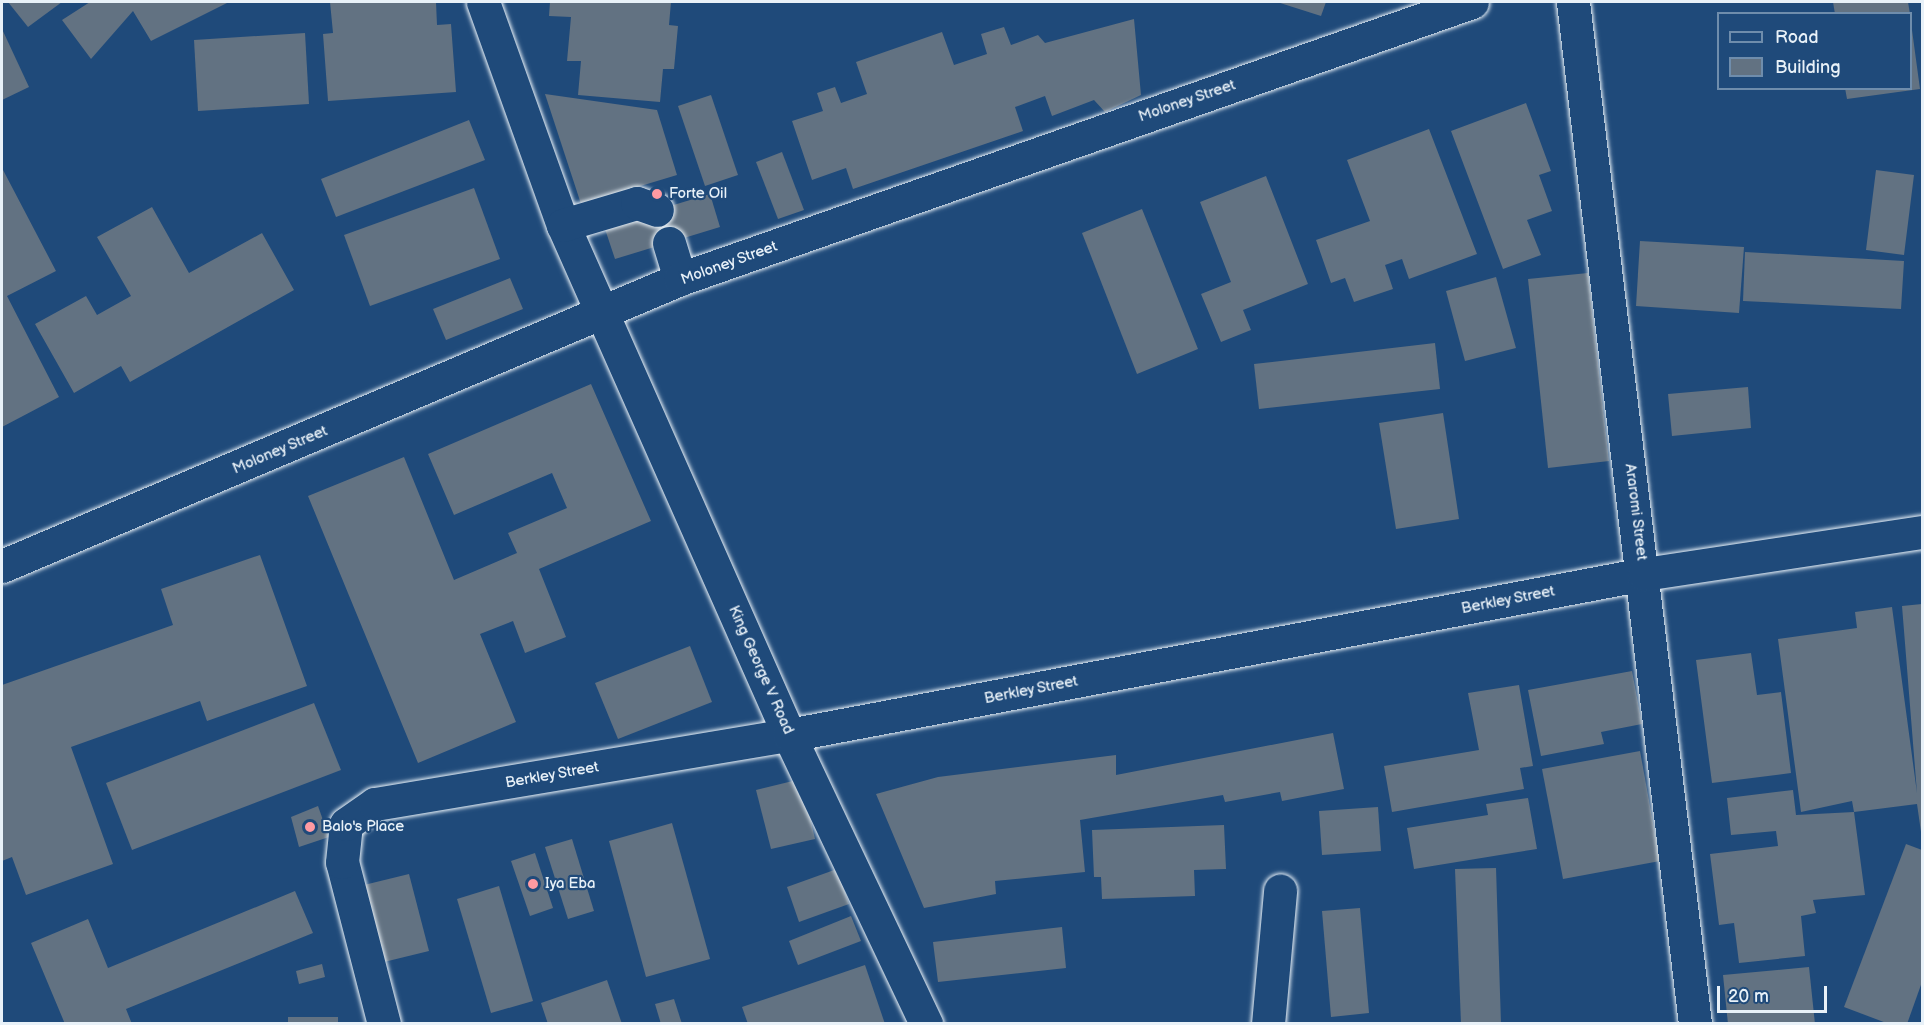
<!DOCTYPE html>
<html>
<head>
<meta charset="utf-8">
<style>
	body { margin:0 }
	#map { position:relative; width:1924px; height:1025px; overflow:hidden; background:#1f4a7a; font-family:"Balsamiq Sans",sans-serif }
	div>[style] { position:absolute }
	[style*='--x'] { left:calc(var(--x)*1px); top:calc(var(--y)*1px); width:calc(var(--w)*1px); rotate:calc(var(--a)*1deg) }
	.building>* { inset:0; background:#627282 }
	.roads { filter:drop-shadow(0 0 2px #e8f1f8) drop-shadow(0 0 2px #e8f1f8) }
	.minor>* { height:33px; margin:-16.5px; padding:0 16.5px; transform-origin:16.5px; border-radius:16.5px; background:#1f4a7a }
	.dots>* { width:16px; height:16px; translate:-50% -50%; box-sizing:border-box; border:3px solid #1f4a7a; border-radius:50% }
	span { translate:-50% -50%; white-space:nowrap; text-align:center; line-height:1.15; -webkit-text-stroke:4.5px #1f4a7a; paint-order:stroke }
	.street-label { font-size:15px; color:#e8f1f8 }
	.poi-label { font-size:15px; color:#e8f1f8 }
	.left { translate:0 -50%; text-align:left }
	.frame { position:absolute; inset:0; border:3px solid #e8f1f8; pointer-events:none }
	.legend { position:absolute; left:1717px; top:12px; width:195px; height:78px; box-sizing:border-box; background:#1f4a7a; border:2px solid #6f8dac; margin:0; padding:8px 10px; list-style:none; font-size:18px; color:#e8f1f8 }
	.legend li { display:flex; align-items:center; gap:12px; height:30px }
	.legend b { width:30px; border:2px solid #6f8dac }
	.scale { position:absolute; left:1717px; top:986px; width:110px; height:27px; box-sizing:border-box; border:3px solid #e8f1f8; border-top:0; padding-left:8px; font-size:18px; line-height:21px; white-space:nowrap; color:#e8f1f8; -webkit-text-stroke:4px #1f4a7a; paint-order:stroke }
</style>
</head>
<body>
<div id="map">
	<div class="building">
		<i style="clip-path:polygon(8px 2px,62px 2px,28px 27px)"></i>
		<i style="clip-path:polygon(90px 2px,229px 2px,151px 41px,133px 11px,91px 59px,62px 20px)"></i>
		<i style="clip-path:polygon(330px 2px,436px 2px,437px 25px,451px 24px,456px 92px,328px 101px,323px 34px,333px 33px)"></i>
		<i style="clip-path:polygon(550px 2px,671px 2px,669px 25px,678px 26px,674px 69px,663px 69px,660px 102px,578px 95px,581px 61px,567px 61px,571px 17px,549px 16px)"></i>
		<i style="clip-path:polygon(1277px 2px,1326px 2px,1321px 16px)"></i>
		<i style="clip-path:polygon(1833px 2px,1908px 2px,1910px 14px,1835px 14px)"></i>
		<i style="clip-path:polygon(1134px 19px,1141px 95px,1105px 112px,1094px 100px,1052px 116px,1045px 96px,1015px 107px,1023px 131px,853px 189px,846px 168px,812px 180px,792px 121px,823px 111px,817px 93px,835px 87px,841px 103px,867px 94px,856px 62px,942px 32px,954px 65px,987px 54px,981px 34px,1004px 27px,1011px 45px,1038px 35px,1045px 43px)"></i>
		<i style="clip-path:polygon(2px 29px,29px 87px,2px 100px)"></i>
		<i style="clip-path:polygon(1912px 30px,1920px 89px,1847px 99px,1845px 88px,1910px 88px)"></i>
		<i style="clip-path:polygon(305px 33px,309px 104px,198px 111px,194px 40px)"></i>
		<i style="clip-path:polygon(545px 94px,657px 110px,677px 175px,581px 204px)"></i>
		<i style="clip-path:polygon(711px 95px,738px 175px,705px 186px,678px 106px)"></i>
		<i style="clip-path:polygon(1526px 103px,1551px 171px,1539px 175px,1552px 211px,1527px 220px,1541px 255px,1503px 269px,1451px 131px)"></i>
		<i style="clip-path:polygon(469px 120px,485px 160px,336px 217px,321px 179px)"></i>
		<i style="clip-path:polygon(1429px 129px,1477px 254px,1409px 279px,1402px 259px,1385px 265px,1393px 289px,1354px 302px,1345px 278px,1331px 283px,1316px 240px,1370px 221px,1347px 160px)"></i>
		<i style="clip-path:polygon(782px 152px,804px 210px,778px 219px,756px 162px)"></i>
		<i style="clip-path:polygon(2px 168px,56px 271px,7px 296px,59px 397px,2px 427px)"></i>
		<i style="clip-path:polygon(1876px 170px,1914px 175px,1904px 255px,1866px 250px)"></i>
		<i style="clip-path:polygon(1266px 176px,1308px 284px,1243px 310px,1251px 330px,1221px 342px,1201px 294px,1231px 282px,1200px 202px)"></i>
		<i style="clip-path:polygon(474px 188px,500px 259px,370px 306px,344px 235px)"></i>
		<i style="clip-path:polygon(710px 194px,720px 227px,615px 259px,604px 226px)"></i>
		<i style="clip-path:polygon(152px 207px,189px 273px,262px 233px,294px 290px,130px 382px,121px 366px,74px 393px,35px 324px,86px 296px,97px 315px,131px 296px,97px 237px)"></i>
		<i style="clip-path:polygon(1142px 209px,1198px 349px,1137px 374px,1082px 233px)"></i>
		<i style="clip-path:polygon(1640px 241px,1744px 247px,1739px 313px,1636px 306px)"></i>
		<i style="clip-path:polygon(1745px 252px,1904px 261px,1901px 309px,1743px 301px)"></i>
		<i style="clip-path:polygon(1588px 273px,1609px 461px,1548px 468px,1528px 279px)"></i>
		<i style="clip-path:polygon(1496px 277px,1516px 348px,1465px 361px,1446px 291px)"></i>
		<i style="clip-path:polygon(510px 278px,523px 309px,446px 340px,433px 309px)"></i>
		<i style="clip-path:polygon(1435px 343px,1440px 389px,1259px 409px,1254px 364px)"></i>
		<i style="clip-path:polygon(591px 384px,651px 521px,539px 569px,566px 637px,525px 653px,513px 621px,480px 634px,516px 722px,418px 763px,308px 496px,404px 457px,454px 580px,517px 553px,508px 533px,567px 508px,552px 473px,454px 515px,428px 454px)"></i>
		<i style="clip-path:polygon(1748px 387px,1751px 428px,1672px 436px,1668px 394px)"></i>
		<i style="clip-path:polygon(1443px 413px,1459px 519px,1396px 529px,1379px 423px)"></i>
		<i style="clip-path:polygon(260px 555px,307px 686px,207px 721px,200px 701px,71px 747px,113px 864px,26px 895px,12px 857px,2px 861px,2px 685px,173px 625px,161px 589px)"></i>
		<i style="clip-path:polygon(1922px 604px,1922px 839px,1917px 804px,1854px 812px,1865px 895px,1813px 900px,1816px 913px,1801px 916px,1805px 956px,1739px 963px,1734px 923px,1719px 925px,1710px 854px,1778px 846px,1776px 831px,1731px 835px,1727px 798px,1793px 790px,1796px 815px,1854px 812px,1852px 801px,1801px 812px,1778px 639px,1857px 628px,1855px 612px,1892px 607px,1917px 793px,1902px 606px)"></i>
		<i style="clip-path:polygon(690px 646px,712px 702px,618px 739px,595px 683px)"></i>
		<i style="clip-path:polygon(1751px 653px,1757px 695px,1781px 692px,1791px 773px,1712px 783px,1696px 660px)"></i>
		<i style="clip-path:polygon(1632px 671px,1642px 724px,1601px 732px,1604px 744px,1541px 756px,1528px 690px)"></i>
		<i style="clip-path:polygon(1519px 685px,1533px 766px,1520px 768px,1524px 789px,1392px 812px,1384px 766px,1479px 750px,1468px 693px)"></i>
		<i style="clip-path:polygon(314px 703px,341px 770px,132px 850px,106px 783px)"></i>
		<i style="clip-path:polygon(1333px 733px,1344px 789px,1282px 801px,1280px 792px,1225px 802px,1223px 795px,1080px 820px,1085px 872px,995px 881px,996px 894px,924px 908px,876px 794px,938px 777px,1116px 755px,1116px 775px)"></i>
		<i style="clip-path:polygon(1640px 751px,1660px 861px,1563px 879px,1542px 769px)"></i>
		<i style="clip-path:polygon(801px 779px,815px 839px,771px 849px,756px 790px)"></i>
		<i style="clip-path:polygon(1528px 798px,1537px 849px,1414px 869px,1407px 828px,1488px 815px,1486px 804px)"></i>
		<i style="clip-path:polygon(318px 806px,329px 837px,299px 847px,291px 817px)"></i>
		<i style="clip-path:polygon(1378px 807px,1381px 851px,1322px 855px,1319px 811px)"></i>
		<i style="clip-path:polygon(672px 823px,710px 959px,646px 977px,609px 841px)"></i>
		<i style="clip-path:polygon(1224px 825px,1226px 869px,1194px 870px,1195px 896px,1102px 899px,1101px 877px,1094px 877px,1092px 830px)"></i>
		<i style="clip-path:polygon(572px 839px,594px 911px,568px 919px,545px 847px)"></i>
		<i style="clip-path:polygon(1906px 844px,1922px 850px,1922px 982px,1907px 1024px,1889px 1024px,1844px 1007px)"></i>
		<i style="clip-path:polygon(535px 853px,553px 908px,530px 916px,511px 861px)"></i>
		<i style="clip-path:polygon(1496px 868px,1501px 1024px,1461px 1024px,1455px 869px)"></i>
		<i style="clip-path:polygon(837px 869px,849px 904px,799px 922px,787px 887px)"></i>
		<i style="clip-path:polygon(409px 874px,429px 951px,384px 962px,364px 885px)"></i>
		<i style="clip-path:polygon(499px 886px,533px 1001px,491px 1013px,457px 899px)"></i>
		<i style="clip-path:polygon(295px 891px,313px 933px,126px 1009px,132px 1024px,65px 1024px,31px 943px,88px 919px,108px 968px)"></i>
		<i style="clip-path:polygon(1360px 908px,1369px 1013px,1331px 1017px,1322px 911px)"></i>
		<i style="clip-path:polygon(851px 916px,861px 941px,798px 965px,789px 941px)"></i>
		<i style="clip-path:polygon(1062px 927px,1066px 968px,938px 982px,933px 942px)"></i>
		<i style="clip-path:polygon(322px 964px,325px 977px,299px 984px,296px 971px)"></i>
		<i style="clip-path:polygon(865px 965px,885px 1024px,748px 1024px,742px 1007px)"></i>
		<i style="clip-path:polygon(1809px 967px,1815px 1024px,1728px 1024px,1723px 975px)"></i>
		<i style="clip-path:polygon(607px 980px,622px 1024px,548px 1024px,541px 1003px)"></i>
		<i style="clip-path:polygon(674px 999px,682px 1024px,661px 1024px,655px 1004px)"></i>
		<i style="clip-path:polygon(288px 1017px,338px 1017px,338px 1024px,288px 1024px)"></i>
	</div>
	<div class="roads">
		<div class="minor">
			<i style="--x:483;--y:2;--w:237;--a:70.3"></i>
			<i style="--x:563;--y:225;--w:558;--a:66.1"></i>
			<i style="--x:789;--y:735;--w:320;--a:64.6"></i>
			<i style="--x:1573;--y:2;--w:1029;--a:83.19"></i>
			<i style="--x:563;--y:225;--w:77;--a:-16.6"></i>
			<i style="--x:637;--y:203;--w:21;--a:19"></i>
			<i style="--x:669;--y:243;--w:38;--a:73"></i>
			<i style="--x:2;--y:566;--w:736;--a:-22.94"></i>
			<i style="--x:680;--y:279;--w:839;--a:-19.28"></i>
			<i style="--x:384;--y:1024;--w:167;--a:-104.5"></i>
			<i style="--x:342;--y:862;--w:38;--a:-84"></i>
			<i style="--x:346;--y:824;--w:35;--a:-35"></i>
			<i style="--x:375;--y:804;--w:420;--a:-9.5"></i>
			<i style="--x:789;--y:735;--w:870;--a:-10.66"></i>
			<i style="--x:1644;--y:574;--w:281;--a:-8.6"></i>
			<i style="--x:1268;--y:1024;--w:134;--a:-84.8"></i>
		</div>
	</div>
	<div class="dots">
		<i style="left:657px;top:194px;background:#ff9aa2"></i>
		<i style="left:310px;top:827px;background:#ff9aa2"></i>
		<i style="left:533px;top:884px;background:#ff9aa2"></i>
	</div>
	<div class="street-label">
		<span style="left:1187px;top:101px;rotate:-19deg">Moloney Street</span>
		<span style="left:729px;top:263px;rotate:-20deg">Moloney Street</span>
		<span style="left:280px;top:450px;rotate:-23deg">Moloney Street</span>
		<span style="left:1636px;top:512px;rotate:83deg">Araromi Street</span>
		<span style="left:1508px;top:600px;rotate:-11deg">Berkley Street</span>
		<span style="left:761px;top:670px;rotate:66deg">King George V Road</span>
		<span style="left:1031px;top:690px;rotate:-11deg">Berkley Street</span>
		<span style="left:552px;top:775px;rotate:-10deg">Berkley Street</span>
	</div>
	<div class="poi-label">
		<span class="left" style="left:669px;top:194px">Forte Oil</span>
		<span class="left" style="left:322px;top:827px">Balo's Place</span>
		<span class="left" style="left:545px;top:884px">Iya Eba</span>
	</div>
	<div class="frame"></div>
	<ul class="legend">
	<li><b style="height:8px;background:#1f4a7a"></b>Road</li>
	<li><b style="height:16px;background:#627282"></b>Building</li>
	</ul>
	<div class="scale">20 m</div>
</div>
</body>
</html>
